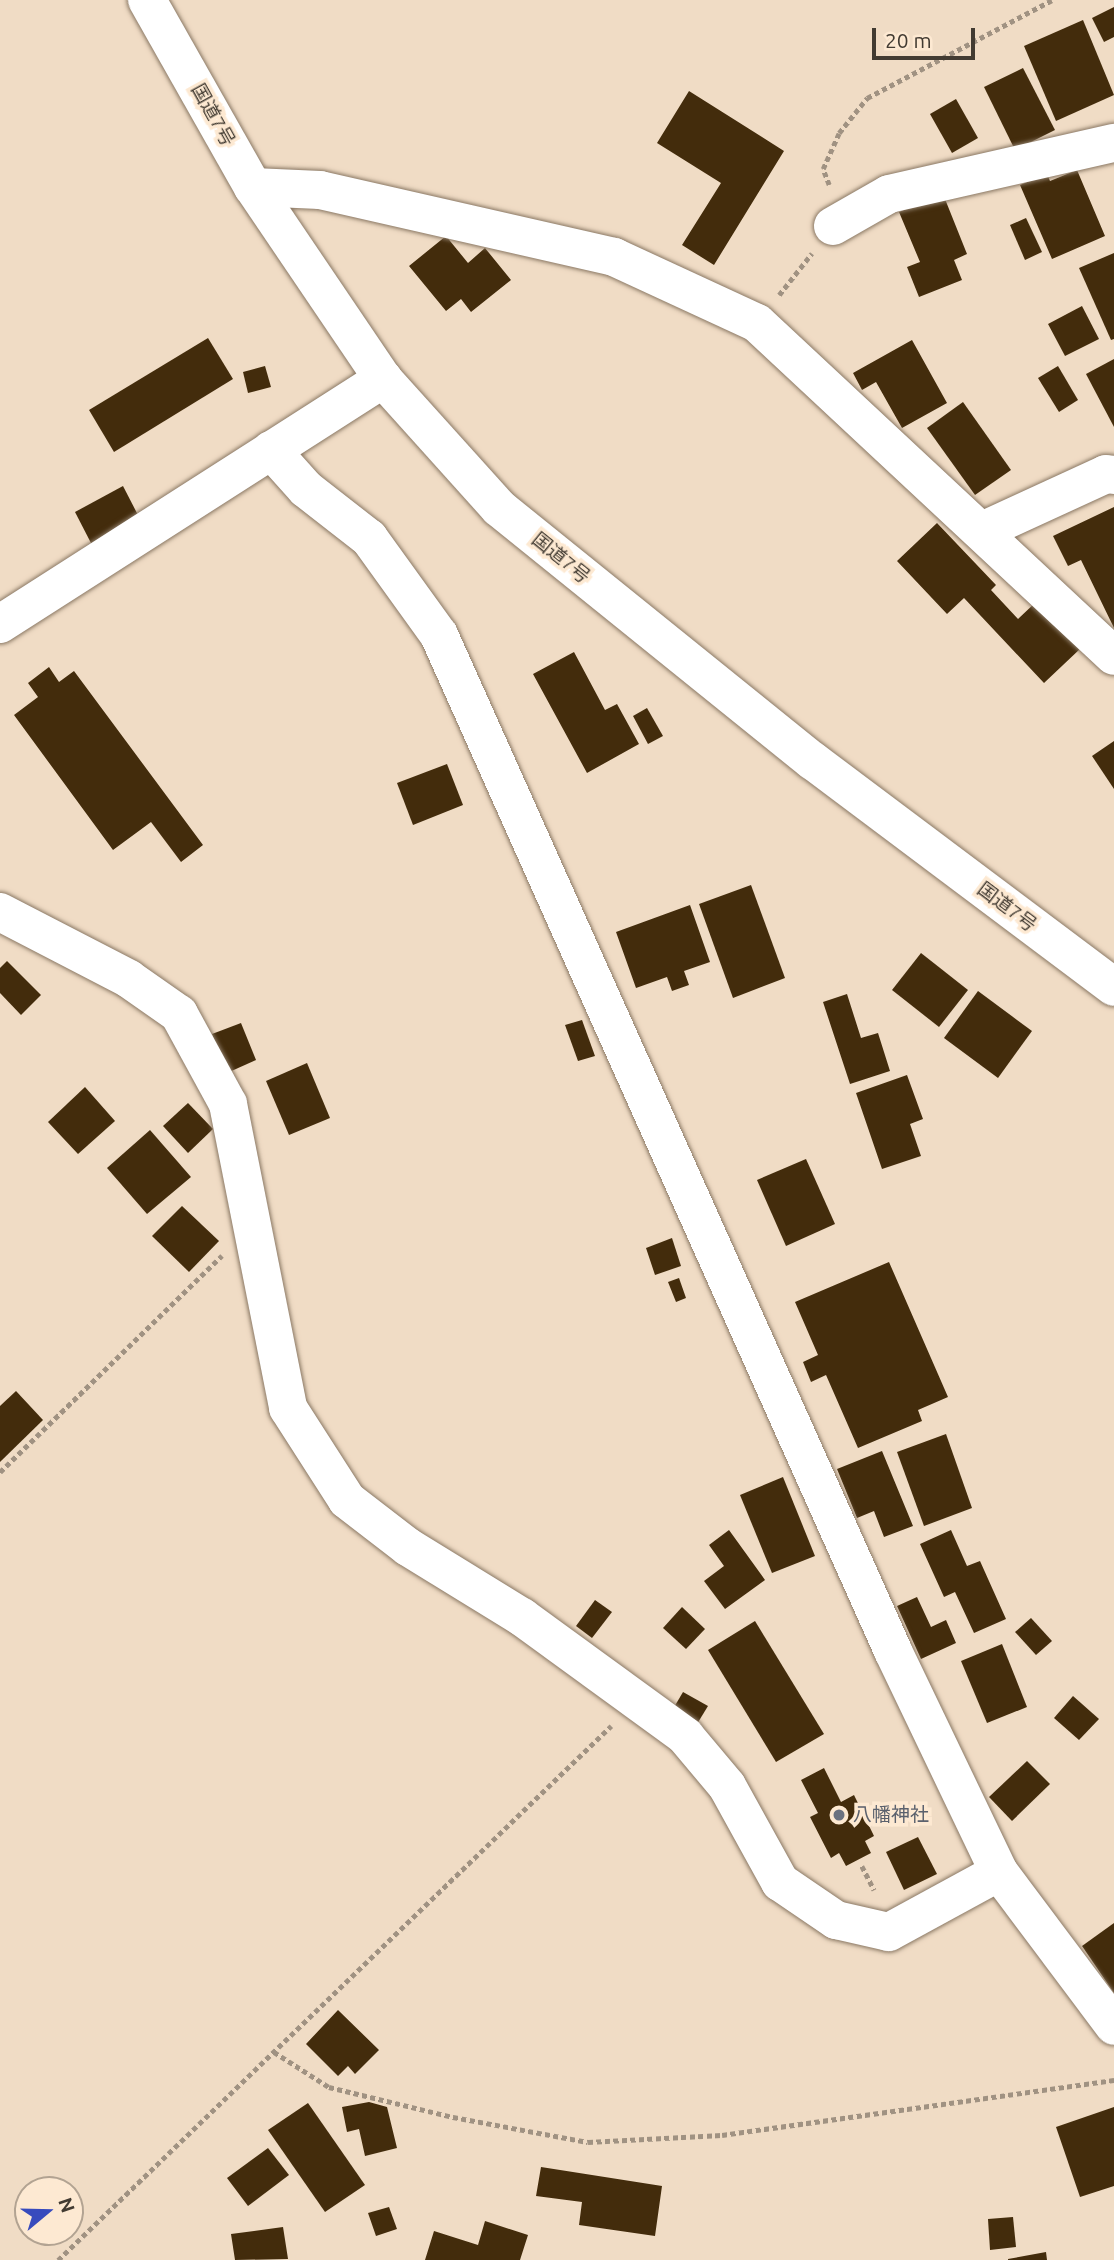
<!DOCTYPE html>
<html>
<head>
<meta charset="utf-8">
<style>
	body { margin:0 }
	#map { position:relative; width:1114px; height:2260px; overflow:hidden; background:#f0dcc5; font-family:Ubuntu,"Noto Sans JP",sans-serif }
	div>[style] { position:absolute }
	[style*='--x'] { left:calc(var(--x)*1px); top:calc(var(--y)*1px); width:calc(var(--w)*1px); rotate:calc(var(--a)*1deg) }
	.building>* { inset:0; background:#432c0c }
	.path>* { height:4.5px; margin-top:-2.25px; transform-origin:0; background:repeating-linear-gradient(90deg,#a09282 0 5px,transparent 0 8.5px) }
	.roads { filter:drop-shadow(0 0 2px #8a7864) drop-shadow(0 0 2px #8a7864) }
	.minor>* { height:38px; margin:-19px; padding:0 19px; transform-origin:19px; border-radius:19px; background:#fff }
	.trunk>* { height:38px; margin:-19px; padding:0 19px; transform-origin:19px; border-radius:19px; background:#fff }
	.dots>* { width:19px; height:19px; translate:-50% -50%; box-sizing:border-box; border:4px solid #fde9d2; border-radius:50% }
	span { translate:-50% -50%; white-space:nowrap; text-align:center; line-height:1.15; -webkit-text-stroke:7px #fde9d2; paint-order:stroke }
	.street-label { font-size:19px; color:#423b32 }
	.worship-label { font-size:19px; color:#5b616d }
	.left { translate:0 -50%; text-align:left }
	.north { position:absolute; left:14px; top:2176px; width:70px; height:70px; box-sizing:border-box; background:#fde9d2; border:2px solid #b2a392; border-radius:50%; rotate:71deg; font-size:19px; font-weight:700; line-height:28px; text-align:center; color:#423b32 }
	.north::after { content:''; display:block; margin:auto; width:24px; height:32px; background:#384bbd; clip-path:polygon(50% 0,100% 100%,50% 72%,0 100%) }
	.scale { position:absolute; left:872px; top:28px; width:103px; height:32px; box-sizing:border-box; border:4px solid #423b32; border-top:0; padding-left:9px; font-size:21px; line-height:24px; white-space:nowrap; color:#423b32; -webkit-text-stroke:5px #fde9d2; paint-order:stroke }
</style>
</head>
<body>
<div id="map">
	<div class="building">
		<i style="clip-path:polygon(1114px 7px,1114px 37px,1104px 42px,1092px 18px)"></i>
		<i style="clip-path:polygon(1083px 20px,1114px 95px,1056px 121px,1024px 46px)"></i>
		<i style="clip-path:polygon(1023px 68px,1055px 130px,1015px 150px,984px 87px)"></i>
		<i style="clip-path:polygon(689px 91px,784px 151px,714px 265px,682px 245px,721px 183px,657px 143px)"></i>
		<i style="clip-path:polygon(956px 99px,978px 138px,952px 153px,930px 114px)"></i>
		<i style="clip-path:polygon(1077px 170px,1105px 236px,1052px 259px,1020px 185px,1047px 174px,1050px 181px)"></i>
		<i style="clip-path:polygon(943px 194px,967px 254px,954px 260px,962px 280px,919px 297px,907px 267px,920px 262px,899px 212px)"></i>
		<i style="clip-path:polygon(1026px 218px,1042px 252px,1025px 260px,1010px 225px)"></i>
		<i style="clip-path:polygon(446px 236px,468px 263px,485px 248px,511px 280px,471px 312px,461px 299px,446px 311px,409px 266px)"></i>
		<i style="clip-path:polygon(1114px 253px,1114px 339px,1111px 340px,1079px 268px)"></i>
		<i style="clip-path:polygon(1082px 306px,1099px 339px,1065px 356px,1048px 324px)"></i>
		<i style="clip-path:polygon(208px 338px,233px 379px,114px 452px,89px 410px)"></i>
		<i style="clip-path:polygon(912px 340px,947px 403px,902px 428px,876px 382px,862px 390px,853px 373px)"></i>
		<i style="clip-path:polygon(1114px 359px,1114px 427px,1086px 374px)"></i>
		<i style="clip-path:polygon(265px 366px,271px 387px,248px 393px,243px 372px)"></i>
		<i style="clip-path:polygon(1058px 366px,1078px 400px,1059px 412px,1038px 378px)"></i>
		<i style="clip-path:polygon(963px 402px,1011px 470px,975px 495px,927px 428px)"></i>
		<i style="clip-path:polygon(123px 486px,140px 519px,92px 545px,75px 512px)"></i>
		<i style="clip-path:polygon(1114px 507px,1114px 628px,1081px 560px,1068px 566px,1053px 536px)"></i>
		<i style="clip-path:polygon(937px 523px,996px 585px,991px 590px,1018px 619px,1037px 601px,1081px 648px,1044px 683px,964px 598px,947px 614px,897px 561px)"></i>
		<i style="clip-path:polygon(574px 652px,605px 710px,617px 704px,639px 744px,587px 773px,533px 674px)"></i>
		<i style="clip-path:polygon(49px 667px,59px 682px,74px 671px,203px 845px,181px 862px,151px 822px,113px 850px,14px 715px,38px 697px,28px 683px)"></i>
		<i style="clip-path:polygon(647px 708px,663px 736px,648px 744px,633px 716px)"></i>
		<i style="clip-path:polygon(1114px 741px,1114px 789px,1092px 756px)"></i>
		<i style="clip-path:polygon(447px 764px,463px 805px,413px 825px,397px 783px)"></i>
		<i style="clip-path:polygon(751px 885px,785px 978px,733px 998px,699px 904px)"></i>
		<i style="clip-path:polygon(690px 905px,710px 962px,684px 971px,689px 985px,672px 991px,667px 977px,636px 988px,616px 932px)"></i>
		<i style="clip-path:polygon(921px 953px,968px 990px,939px 1027px,892px 990px)"></i>
		<i style="clip-path:polygon(7px 961px,41px 995px,21px 1015px,0 993px,0 968px)"></i>
		<i style="clip-path:polygon(978px 991px,1032px 1031px,998px 1078px,944px 1038px)"></i>
		<i style="clip-path:polygon(847px 994px,861px 1038px,878px 1033px,890px 1071px,850px 1084px,823px 1002px)"></i>
		<i style="clip-path:polygon(582px 1020px,595px 1056px,578px 1061px,565px 1025px)"></i>
		<i style="clip-path:polygon(241px 1023px,256px 1060px,227px 1073px,212px 1034px)"></i>
		<i style="clip-path:polygon(307px 1063px,330px 1118px,289px 1135px,266px 1081px)"></i>
		<i style="clip-path:polygon(907px 1075px,923px 1119px,910px 1124px,921px 1156px,882px 1169px,856px 1093px)"></i>
		<i style="clip-path:polygon(85px 1087px,115px 1121px,78px 1154px,48px 1122px)"></i>
		<i style="clip-path:polygon(188px 1103px,213px 1129px,188px 1153px,163px 1126px)"></i>
		<i style="clip-path:polygon(150px 1130px,191px 1177px,147px 1214px,107px 1168px)"></i>
		<i style="clip-path:polygon(806px 1159px,835px 1224px,786px 1246px,757px 1180px)"></i>
		<i style="clip-path:polygon(182px 1206px,219px 1241px,189px 1272px,152px 1236px)"></i>
		<i style="clip-path:polygon(672px 1238px,681px 1266px,655px 1275px,646px 1248px)"></i>
		<i style="clip-path:polygon(889px 1262px,948px 1397px,918px 1410px,922px 1421px,858px 1448px,826px 1375px,811px 1382px,803px 1362px,818px 1355px,795px 1302px)"></i>
		<i style="clip-path:polygon(679px 1278px,686px 1298px,676px 1302px,668px 1282px)"></i>
		<i style="clip-path:polygon(16px 1391px,43px 1420px,0 1462px,0 1406px)"></i>
		<i style="clip-path:polygon(946px 1434px,972px 1508px,924px 1526px,897px 1452px)"></i>
		<i style="clip-path:polygon(882px 1451px,913px 1526px,884px 1537px,874px 1511px,857px 1518px,837px 1469px)"></i>
		<i style="clip-path:polygon(783px 1477px,815px 1556px,772px 1573px,740px 1495px)"></i>
		<i style="clip-path:polygon(729px 1530px,765px 1580px,725px 1609px,704px 1581px,724px 1566px,709px 1545px)"></i>
		<i style="clip-path:polygon(951px 1530px,967px 1566px,980px 1561px,1006px 1619px,974px 1633px,955px 1592px,944px 1597px,920px 1544px)"></i>
		<i style="clip-path:polygon(917px 1597px,931px 1627px,946px 1620px,956px 1643px,921px 1659px,897px 1606px)"></i>
		<i style="clip-path:polygon(595px 1600px,612px 1612px,592px 1638px,576px 1626px)"></i>
		<i style="clip-path:polygon(682px 1607px,705px 1629px,686px 1649px,663px 1628px)"></i>
		<i style="clip-path:polygon(1031px 1618px,1052px 1641px,1036px 1655px,1015px 1632px)"></i>
		<i style="clip-path:polygon(755px 1621px,824px 1734px,776px 1762px,708px 1650px)"></i>
		<i style="clip-path:polygon(1002px 1644px,1027px 1707px,987px 1723px,961px 1661px)"></i>
		<i style="clip-path:polygon(683px 1692px,708px 1706px,697px 1724px,673px 1709px)"></i>
		<i style="clip-path:polygon(1073px 1696px,1099px 1719px,1079px 1740px,1054px 1718px)"></i>
		<i style="clip-path:polygon(1027px 1761px,1050px 1784px,1012px 1821px,989px 1797px)"></i>
		<i style="clip-path:polygon(824px 1768px,841px 1802px,854px 1795px,874px 1836px,865px 1841px,871px 1853px,846px 1866px,839px 1853px,831px 1858px,810px 1817px,818px 1813px,801px 1780px)"></i>
		<i style="clip-path:polygon(918px 1837px,937px 1874px,904px 1890px,886px 1852px)"></i>
		<i style="clip-path:polygon(1114px 1923px,1114px 1993px,1082px 1946px)"></i>
		<i style="clip-path:polygon(338px 2010px,379px 2050px,355px 2074px,348px 2066px,338px 2076px,306px 2044px)"></i>
		<i style="clip-path:polygon(369px 2102px,387px 2107px,397px 2148px,365px 2156px,359px 2129px,347px 2132px,342px 2107px)"></i>
		<i style="clip-path:polygon(308px 2103px,365px 2185px,325px 2212px,268px 2130px)"></i>
		<i style="clip-path:polygon(1114px 2107px,1114px 2186px,1080px 2197px,1056px 2127px)"></i>
		<i style="clip-path:polygon(268px 2148px,289px 2175px,248px 2206px,227px 2178px)"></i>
		<i style="clip-path:polygon(541px 2167px,662px 2186px,655px 2236px,579px 2225px,582px 2202px,536px 2196px)"></i>
		<i style="clip-path:polygon(389px 2207px,397px 2229px,376px 2236px,368px 2213px)"></i>
		<i style="clip-path:polygon(1013px 2217px,1016px 2247px,990px 2250px,988px 2219px)"></i>
		<i style="clip-path:polygon(485px 2221px,528px 2235px,520px 2260px,425px 2260px,434px 2231px,478px 2245px)"></i>
		<i style="clip-path:polygon(283px 2227px,288px 2259px,235px 2260px,231px 2234px)"></i>
		<i style="clip-path:polygon(1046px 2252px,1047px 2260px,1008px 2260px,1008px 2259px)"></i>
	</div>
	<div class="path">
		<i style="--x:829;--y:185;--w:17;--a:-111"></i>
		<i style="--x:823;--y:169;--w:39;--a:-66"></i>
		<i style="--x:839;--y:133;--w:45;--a:-51.3"></i>
		<i style="--x:867;--y:98;--w:209;--a:-27.9"></i>
		<i style="--x:779;--y:295;--w:53;--a:-51.8"></i>
		<i style="--x:0;--y:1472;--w:310;--a:-44.3"></i>
		<i style="--x:862;--y:1866;--w:27;--a:63"></i>
		<i style="--x:274;--y:2052;--w:65;--a:32.5"></i>
		<i style="--x:329;--y:2087;--w:128;--a:13.6"></i>
		<i style="--x:453;--y:2117;--w:137;--a:10.5"></i>
		<i style="--x:588;--y:2142;--w:134;--a:-3"></i>
		<i style="--x:722;--y:2135;--w:396;--a:-8"></i>
		<i style="--x:58;--y:2260;--w:769;--a:-44"></i>
	</div>
	<div class="roads">
		<div class="minor">
			<i style="--x:253;--y:187;--w:67;--a:2.6"></i>
			<i style="--x:320;--y:190;--w:302;--a:12.8"></i>
			<i style="--x:614;--y:257;--w:157;--a:24.8"></i>
			<i style="--x:757;--y:323;--w:488;--a:43"></i>
			<i style="--x:833;--y:226;--w:64;--a:-29.7"></i>
			<i style="--x:889;--y:194;--w:231;--a:-12.8"></i>
			<i style="--x:271;--y:450;--w:52;--a:48.1"></i>
			<i style="--x:306;--y:489;--w:80;--a:37.9"></i>
			<i style="--x:369;--y:538;--w:120;--a:54.2"></i>
			<i style="--x:439;--y:635;--w:1113;--a:65.92"></i>
			<i style="--x:893;--y:1651;--w:245;--a:64.4"></i>
			<i style="--x:999;--y:1872;--w:192;--a:53.2"></i>
			<i style="--x:982;--y:531;--w:136;--a:-24.7"></i>
			<i style="--x:1106;--y:474;--w:8;--a:7"></i>
			<i style="--x:0;--y:624;--w:455;--a:-32.6"></i>
			<i style="--x:0;--y:912;--w:145;--a:27.4"></i>
			<i style="--x:129;--y:979;--w:61;--a:35"></i>
			<i style="--x:179;--y:1014;--w:102;--a:61.4"></i>
			<i style="--x:228;--y:1104;--w:310;--a:78.8"></i>
			<i style="--x:288;--y:1408;--w:109;--a:57.3"></i>
			<i style="--x:347;--y:1500;--w:77;--a:37.6"></i>
			<i style="--x:408;--y:1547;--w:134;--a:31.6"></i>
			<i style="--x:522;--y:1617;--w:202;--a:36.1"></i>
			<i style="--x:685;--y:1736;--w:65;--a:50"></i>
			<i style="--x:727;--y:1786;--w:110;--a:61.1"></i>
			<i style="--x:780;--y:1882;--w:68;--a:34.2"></i>
			<i style="--x:836;--y:1920;--w:54;--a:12.8"></i>
			<i style="--x:889;--y:1932;--w:125;--a:-28.6"></i>
		</div>
		<div class="trunk">
			<i style="--x:147;--y:0;--w:215;--a:60.5"></i>
			<i style="--x:253;--y:187;--w:232;--a:55.9"></i>
			<i style="--x:383;--y:379;--w:173;--a:48"></i>
			<i style="--x:499;--y:508;--w:403;--a:38.9"></i>
			<i style="--x:813;--y:761;--w:376;--a:36.9"></i>
		</div>
	</div>
	<div class="dots">
		<i style="left:839px;top:1815px;background:#6b7280"></i>
	</div>
	<div class="street-label">
		<span style="left:213px;top:115px;rotate:61deg">国道7号</span>
		<span style="left:561px;top:558px;rotate:39deg">国道7号</span>
		<span style="left:1007px;top:907px;rotate:37deg">国道7号</span>
	</div>
	<div class="worship-label">
		<span class="left" style="left:853px;top:1815px">八幡神社</span>
	</div>
	<div class="north">N</div>
	<div class="scale">20 m</div>
</div>
</body>
</html>
